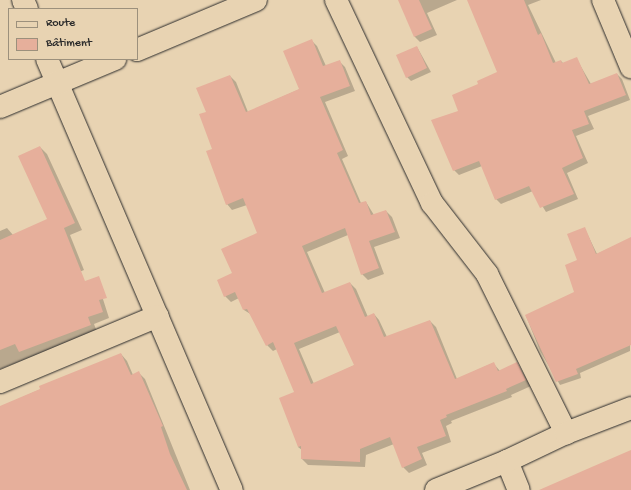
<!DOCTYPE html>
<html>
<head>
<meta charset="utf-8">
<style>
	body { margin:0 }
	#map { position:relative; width:631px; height:490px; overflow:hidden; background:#e8d3b2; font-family:"Gochi Hand",sans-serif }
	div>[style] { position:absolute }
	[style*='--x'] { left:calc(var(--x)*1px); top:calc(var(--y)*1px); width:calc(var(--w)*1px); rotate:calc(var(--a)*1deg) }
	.shadow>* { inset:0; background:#0003 }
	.building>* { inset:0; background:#e6af9b }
	.roads { filter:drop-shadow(0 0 1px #2b2b2b) drop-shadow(0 0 1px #2b2b2b) }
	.minor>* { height:22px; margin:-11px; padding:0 11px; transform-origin:11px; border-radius:11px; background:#e8d3b2 }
	.tertiary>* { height:22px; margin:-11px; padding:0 11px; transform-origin:11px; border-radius:11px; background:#e8d3b2 }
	span { translate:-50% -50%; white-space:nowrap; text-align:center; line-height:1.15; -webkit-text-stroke:4px #e8d3b2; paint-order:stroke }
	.legend { position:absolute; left:8px; top:8px; width:130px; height:52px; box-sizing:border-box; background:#e8d3b2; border:1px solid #9c907c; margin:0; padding:5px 7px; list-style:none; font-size:12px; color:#2b2b2b }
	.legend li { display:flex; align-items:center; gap:8px; height:20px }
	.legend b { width:20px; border:1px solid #9c907c }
</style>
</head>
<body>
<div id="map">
	<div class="shadow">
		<i style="clip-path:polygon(399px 0,457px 0,427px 13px,437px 35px,420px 42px,415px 37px)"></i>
		<i style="clip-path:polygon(468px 0,541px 0,528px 5px,556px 63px,561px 61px,564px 64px,576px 58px,591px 84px,617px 74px,622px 79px,630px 100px,588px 116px,594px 129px,576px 136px,588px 163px,567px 173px,578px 199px,546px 212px,533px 191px,501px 204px,496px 199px,482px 166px,459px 175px,454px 170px,460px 111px,480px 85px,499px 73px)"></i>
		<i style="clip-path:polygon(evenodd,311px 40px,317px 46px,326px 66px,339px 61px,345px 67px,355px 91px,325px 102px,348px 156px,342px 159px,361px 203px,366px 202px,374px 215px,386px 211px,392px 217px,400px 238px,374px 247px,384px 274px,368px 280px,362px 274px,348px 235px,307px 252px,325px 293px,350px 283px,356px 289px,368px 317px,374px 314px,379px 320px,387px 337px,430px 321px,436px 327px,457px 379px,493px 363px,500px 371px,517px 363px,531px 386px,511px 395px,512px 397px,451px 421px,452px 423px,446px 426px,451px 442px,422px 453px,427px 465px,409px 473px,403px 467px,394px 444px,366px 455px,365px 467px,308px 465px,302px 459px,302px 450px,298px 447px,296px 393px,277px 349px,273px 351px,267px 345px,252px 315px,244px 310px,239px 298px,231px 302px,225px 296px,233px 274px,259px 234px,247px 205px,232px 210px,227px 204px,213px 149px,207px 112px,230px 76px,236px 82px,248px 112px,300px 89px,311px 40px,340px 332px,355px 365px,314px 384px,299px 349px,340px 332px)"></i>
		<i style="clip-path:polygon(417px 47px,431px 72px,411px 81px,407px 77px)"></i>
		<i style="clip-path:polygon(40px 147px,47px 154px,82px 230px,70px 235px,84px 270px,0 306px,0 231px,7px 228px,13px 235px,49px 220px)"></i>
		<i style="clip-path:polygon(585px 229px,597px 254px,631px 238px,630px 351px,580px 373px,581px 378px,560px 385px,540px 351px,526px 316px,575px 293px)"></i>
		<i style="clip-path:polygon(102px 296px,109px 318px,94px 324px,97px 332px,0 369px,0 335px)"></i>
		<i style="clip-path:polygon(121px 354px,127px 361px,133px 375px,139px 373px,145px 379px,190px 490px,0 490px,0 407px)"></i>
	</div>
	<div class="building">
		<i style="clip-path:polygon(398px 0,419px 0,432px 29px,414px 37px)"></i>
		<i style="clip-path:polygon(467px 0,524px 0,538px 35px,541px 33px,553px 63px,561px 60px,562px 63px,577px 57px,589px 84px,617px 73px,626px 95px,584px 111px,589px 124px,572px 130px,583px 158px,562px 168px,574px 194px,540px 208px,529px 186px,495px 200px,479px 161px,453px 171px,431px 120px,458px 111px,452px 95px,478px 84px,477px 81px,497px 72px)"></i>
		<i style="clip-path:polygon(evenodd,312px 39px,323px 66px,340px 60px,350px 86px,320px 97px,343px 150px,337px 153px,359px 203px,366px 201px,371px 215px,386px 210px,395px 232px,369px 241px,379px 268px,361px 275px,345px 228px,302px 246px,322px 293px,350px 282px,365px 317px,374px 313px,384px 337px,430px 320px,455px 379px,494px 362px,498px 371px,517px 362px,526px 380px,506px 389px,507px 391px,446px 415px,447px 417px,440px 420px,446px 436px,417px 447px,422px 459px,402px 468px,390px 437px,360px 449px,360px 462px,301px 459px,301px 446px,298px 447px,279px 398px,294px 392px,273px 342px,266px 346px,247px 309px,243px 310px,235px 292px,224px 297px,217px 280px,232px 273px,221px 249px,257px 233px,243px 198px,226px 205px,206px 151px,212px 149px,199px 114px,206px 112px,196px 88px,230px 75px,246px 112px,299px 89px,283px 51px,312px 39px,336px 326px,354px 365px,311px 384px,294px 343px,336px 326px)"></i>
		<i style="clip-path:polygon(417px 46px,427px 68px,406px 78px,396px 55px)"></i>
		<i style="clip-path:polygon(40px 146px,75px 223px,64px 228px,85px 281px,99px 276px,107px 298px,99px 300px,103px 312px,88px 317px,91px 325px,19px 352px,15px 344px,0 350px,0 240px,47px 219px,18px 156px)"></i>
		<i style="clip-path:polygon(585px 227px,596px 254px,631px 237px,631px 345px,576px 369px,578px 374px,556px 382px,525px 315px,574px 292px,565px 265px,577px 260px,567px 234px)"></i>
		<i style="clip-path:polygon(121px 353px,131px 375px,139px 371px,163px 426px,161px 427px,170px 454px,187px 490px,0 490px,0 406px,40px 389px,39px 386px)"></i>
		<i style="clip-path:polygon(631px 450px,631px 490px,539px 490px,594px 466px)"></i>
	</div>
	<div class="roads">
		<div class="minor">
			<i style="--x:23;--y:0;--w:10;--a:66"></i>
			<i style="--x:336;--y:0;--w:225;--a:64.7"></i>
			<i style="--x:432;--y:203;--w:90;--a:52.2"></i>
			<i style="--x:487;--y:274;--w:178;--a:63.6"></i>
			<i style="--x:603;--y:0;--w:73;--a:67.3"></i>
			<i style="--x:137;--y:50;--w:129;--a:-22.8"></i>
			<i style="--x:47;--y:59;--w:469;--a:66.8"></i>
			<i style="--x:0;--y:107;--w:125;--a:-22.7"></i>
			<i style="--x:0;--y:382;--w:171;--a:-22.7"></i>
			<i style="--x:507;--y:461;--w:31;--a:68"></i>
		</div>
		<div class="tertiary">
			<i style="--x:436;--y:490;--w:77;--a:-22.2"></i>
			<i style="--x:507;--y:461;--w:65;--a:-25.4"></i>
			<i style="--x:566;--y:433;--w:70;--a:-21"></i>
		</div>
	</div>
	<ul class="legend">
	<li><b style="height:5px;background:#e8d3b2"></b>Route</li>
	<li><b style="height:11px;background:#e6af9b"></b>Bâtiment</li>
	</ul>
</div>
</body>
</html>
